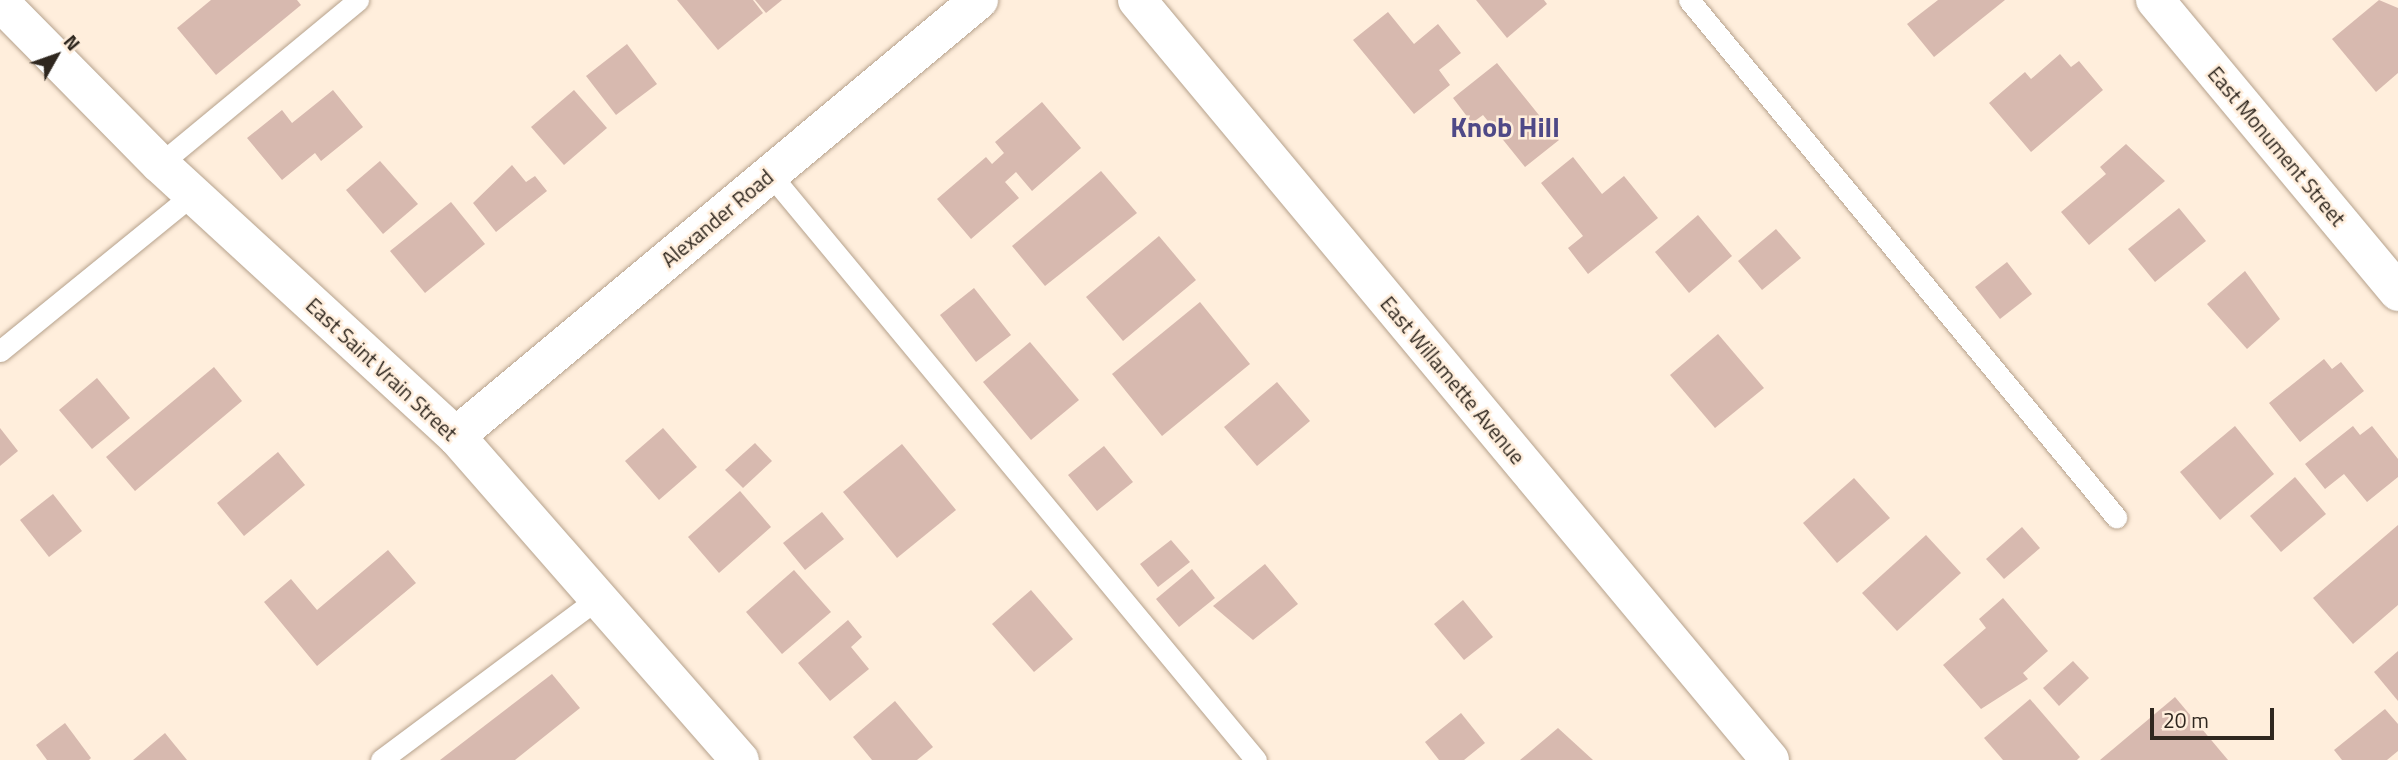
<!DOCTYPE html>
<html>
<head>
<meta charset="utf-8">
<style>
	body { margin:0 }
	#map { position:relative; width:2398px; height:760px; overflow:hidden; background:#ffeedc; font-family:"Titillium Web",sans-serif }
	div>[style] { position:absolute }
	[style*='--x'] { left:calc(var(--x)*1px); top:calc(var(--y)*1px); width:calc(var(--w)*1px); rotate:calc(var(--a)*1deg) }
	.building>* { inset:0; background:#d7b9af }
	.roads { filter:drop-shadow(0 0 2px #b6a28d) drop-shadow(0 0 2px #b6a28d) }
	.service>* { height:21px; margin:-10.5px; padding:0 10.5px; transform-origin:10.5px; border-radius:10.5px; background:#fff }
	.minor>* { height:38px; margin:-19px; padding:0 19px; transform-origin:19px; border-radius:19px; background:#fff }
	.tertiary>* { height:38px; margin:-19px; padding:0 19px; transform-origin:19px; border-radius:19px; background:#fff }
	span { translate:-50% -50%; white-space:nowrap; text-align:center; line-height:1.15; -webkit-text-stroke:5px #ffeedc; paint-order:stroke }
	.street-label { font-size:21px; color:#2f271f }
	.district-label { font-size:28px; color:#4f4987; font-weight:700 }
	.north { position:absolute; left:21px; top:21px; width:70px; height:70px; -webkit-text-stroke:5px #ffeedc; paint-order:stroke; rotate:50deg; font-size:19px; font-weight:700; line-height:28px; text-align:center; color:#2f271f }
	.north::after { content:''; display:block; margin:auto; width:24px; height:32px; background:#2f271f; clip-path:polygon(50% 0,100% 100%,50% 72%,0 100%) }
	.scale { position:absolute; left:2150px; top:708px; width:124px; height:32px; box-sizing:border-box; border:4px solid #2f271f; border-top:0; padding-left:9px; font-size:21px; line-height:24px; white-space:nowrap; color:#2f271f; -webkit-text-stroke:5px #ffeedc; paint-order:stroke }
</style>
</head>
<body>
<div id="map">
	<div class="building">
		<i style="clip-path:polygon(211px 0,297px 0,301px 5px,216px 75px,177px 28px)"></i>
		<i style="clip-path:polygon(677px 0,753px 0,763px 13px,718px 50px)"></i>
		<i style="clip-path:polygon(755px 0,782px 0,766px 13px)"></i>
		<i style="clip-path:polygon(1476px 0,1544px 0,1547px 4px,1507px 38px)"></i>
		<i style="clip-path:polygon(1938px 0,2005px 0,1934px 57px,1907px 24px)"></i>
		<i style="clip-path:polygon(2379px 0,2398px 8px,2398px 73px,2376px 92px,2332px 39px)"></i>
		<i style="clip-path:polygon(1388px 12px,1414px 44px,1438px 24px,1461px 53px,1439px 70px,1450px 85px,1414px 114px,1353px 40px)"></i>
		<i style="clip-path:polygon(627px 44px,657px 84px,616px 115px,586px 76px)"></i>
		<i style="clip-path:polygon(2060px 54px,2071px 67px,2079px 61px,2103px 90px,2031px 152px,1989px 103px,2025px 72px,2031px 79px)"></i>
		<i style="clip-path:polygon(1497px 63px,1559px 140px,1525px 167px,1483px 115px,1472px 123px,1453px 98px)"></i>
		<i style="clip-path:polygon(333px 90px,363px 127px,321px 161px,315px 153px,282px 180px,247px 138px,282px 110px,292px 123px)"></i>
		<i style="clip-path:polygon(574px 90px,607px 128px,564px 165px,531px 127px)"></i>
		<i style="clip-path:polygon(1042px 102px,1081px 148px,1032px 191px,1016px 172px,1005px 182px,1019px 198px,971px 239px,937px 199px,986px 157px,992px 164px,1004px 153px,995px 142px)"></i>
		<i style="clip-path:polygon(2126px 144px,2165px 181px,2089px 245px,2061px 212px,2106px 174px,2100px 167px)"></i>
		<i style="clip-path:polygon(1573px 157px,1602px 194px,1624px 176px,1658px 218px,1588px 274px,1568px 248px,1583px 236px,1541px 183px)"></i>
		<i style="clip-path:polygon(380px 161px,418px 204px,383px 234px,346px 190px)"></i>
		<i style="clip-path:polygon(512px 165px,526px 182px,535px 176px,547px 191px,496px 232px,473px 203px)"></i>
		<i style="clip-path:polygon(1101px 171px,1137px 213px,1045px 286px,1012px 246px)"></i>
		<i style="clip-path:polygon(451px 202px,485px 244px,425px 293px,390px 251px)"></i>
		<i style="clip-path:polygon(2179px 208px,2206px 241px,2155px 282px,2128px 249px)"></i>
		<i style="clip-path:polygon(1698px 215px,1732px 256px,1689px 293px,1655px 252px)"></i>
		<i style="clip-path:polygon(1776px 229px,1801px 258px,1762px 290px,1738px 261px)"></i>
		<i style="clip-path:polygon(1159px 236px,1196px 280px,1123px 341px,1086px 297px)"></i>
		<i style="clip-path:polygon(2007px 262px,2032px 294px,2000px 319px,1975px 287px)"></i>
		<i style="clip-path:polygon(2245px 271px,2280px 319px,2247px 349px,2207px 304px)"></i>
		<i style="clip-path:polygon(974px 288px,1011px 335px,976px 362px,940px 315px)"></i>
		<i style="clip-path:polygon(1200px 302px,1250px 364px,1162px 436px,1112px 374px)"></i>
		<i style="clip-path:polygon(1718px 334px,1764px 388px,1715px 428px,1670px 375px)"></i>
		<i style="clip-path:polygon(1030px 342px,1079px 400px,1031px 440px,983px 382px)"></i>
		<i style="clip-path:polygon(2324px 359px,2332px 369px,2341px 362px,2364px 391px,2300px 442px,2269px 403px)"></i>
		<i style="clip-path:polygon(214px 367px,242px 401px,135px 491px,106px 457px)"></i>
		<i style="clip-path:polygon(97px 378px,130px 418px,92px 449px,59px 410px)"></i>
		<i style="clip-path:polygon(1277px 382px,1310px 421px,1257px 466px,1224px 427px)"></i>
		<i style="clip-path:polygon(2235px 426px,2274px 474px,2220px 520px,2180px 472px)"></i>
		<i style="clip-path:polygon(2353px 426px,2360px 435px,2372px 426px,2398px 459px,2398px 477px,2367px 502px,2344px 474px,2325px 489px,2305px 464px)"></i>
		<i style="clip-path:polygon(0 428px,18px 451px,0 466px)"></i>
		<i style="clip-path:polygon(663px 428px,697px 467px,659px 500px,625px 461px)"></i>
		<i style="clip-path:polygon(755px 443px,772px 461px,743px 488px,725px 470px)"></i>
		<i style="clip-path:polygon(902px 444px,956px 510px,897px 558px,843px 492px)"></i>
		<i style="clip-path:polygon(1104px 446px,1133px 482px,1097px 511px,1068px 475px)"></i>
		<i style="clip-path:polygon(278px 452px,305px 485px,244px 536px,217px 503px)"></i>
		<i style="clip-path:polygon(2295px 477px,2326px 514px,2281px 552px,2250px 516px)"></i>
		<i style="clip-path:polygon(1854px 478px,1890px 518px,1837px 563px,1803px 523px)"></i>
		<i style="clip-path:polygon(740px 491px,771px 527px,719px 573px,688px 537px)"></i>
		<i style="clip-path:polygon(53px 494px,82px 531px,49px 557px,20px 520px)"></i>
		<i style="clip-path:polygon(822px 512px,844px 539px,805px 570px,783px 543px)"></i>
		<i style="clip-path:polygon(2398px 525px,2398px 605px,2353px 644px,2313px 598px)"></i>
		<i style="clip-path:polygon(2022px 527px,2040px 548px,2004px 579px,1986px 559px)"></i>
		<i style="clip-path:polygon(1926px 535px,1961px 573px,1897px 631px,1862px 593px)"></i>
		<i style="clip-path:polygon(1171px 540px,1190px 562px,1158px 587px,1140px 564px)"></i>
		<i style="clip-path:polygon(388px 550px,416px 583px,317px 666px,264px 602px,291px 579px,317px 610px)"></i>
		<i style="clip-path:polygon(1265px 564px,1298px 604px,1253px 640px,1213px 606px)"></i>
		<i style="clip-path:polygon(1192px 569px,1215px 598px,1179px 627px,1156px 599px)"></i>
		<i style="clip-path:polygon(794px 570px,831px 612px,782px 654px,746px 612px)"></i>
		<i style="clip-path:polygon(1031px 590px,1073px 639px,1034px 672px,992px 624px)"></i>
		<i style="clip-path:polygon(2003px 598px,2048px 651px,2023px 673px,2028px 679px,1981px 709px,1943px 665px,1986px 628px,1979px 619px)"></i>
		<i style="clip-path:polygon(1463px 600px,1493px 637px,1464px 660px,1434px 624px)"></i>
		<i style="clip-path:polygon(848px 620px,862px 637px,851px 647px,869px 669px,830px 701px,798px 663px)"></i>
		<i style="clip-path:polygon(2398px 651px,2398px 701px,2374px 672px)"></i>
		<i style="clip-path:polygon(2073px 661px,2089px 678px,2059px 706px,2043px 688px)"></i>
		<i style="clip-path:polygon(552px 674px,580px 708px,515px 760px,440px 760px)"></i>
		<i style="clip-path:polygon(2175px 697px,2228px 760px,2100px 760px)"></i>
		<i style="clip-path:polygon(2030px 699px,2080px 757px,2077px 760px,2003px 760px,1984px 738px)"></i>
		<i style="clip-path:polygon(895px 701px,933px 747px,917px 760px,872px 760px,853px 737px)"></i>
		<i style="clip-path:polygon(2385px 709px,2398px 724px,2398px 751px,2387px 760px,2342px 760px,2334px 750px)"></i>
		<i style="clip-path:polygon(1461px 713px,1485px 743px,1464px 760px,1439px 760px,1425px 742px)"></i>
		<i style="clip-path:polygon(65px 723px,91px 758px,89px 760px,47px 760px,36px 745px)"></i>
		<i style="clip-path:polygon(1558px 728px,1593px 760px,1520px 760px)"></i>
		<i style="clip-path:polygon(165px 733px,187px 760px,133px 760px)"></i>
	</div>
	<div class="roads">
		<div class="service">
			<i style="--x:1689;--y:0;--w:671;--a:50.45"></i>
			<i style="--x:160;--y:164;--w:257;--a:-39.6"></i>
			<i style="--x:770;--y:174;--w:761;--a:50.33"></i>
			<i style="--x:0;--y:351;--w:249;--a:-39.1"></i>
			<i style="--x:381;--y:760;--w:271;--a:-36.7"></i>
		</div>
		<div class="minor">
			<i style="--x:2155;--y:0;--w:380;--a:50.2"></i>
			<i style="--x:0;--y:2;--w:228;--a:45.4"></i>
			<i style="--x:160;--y:164;--w:402;--a:42.6"></i>
			<i style="--x:456;--y:436;--w:431;--a:48.8"></i>
			<i style="--x:456;--y:436;--w:681;--a:-39.82"></i>
		</div>
		<div class="tertiary">
			<i style="--x:1137;--y:0;--w:989;--a:50.21"></i>
		</div>
	</div>
	<div class="street-label">
		<span style="left:2277px;top:146px;rotate:50deg">East Monument Street</span>
		<span style="left:717px;top:218px;rotate:-40deg">Alexander Road</span>
		<span style="left:382px;top:369px;rotate:43deg">East Saint Vrain Street</span>
		<span style="left:1453px;top:380px;rotate:50deg">East Willamette Avenue</span>
	</div>
	<div class="district-label">
		<span style="left:1505px;top:127px">Knob Hill</span>
	</div>
	<div class="north">N</div>
	<div class="scale">20 m</div>
</div>
</body>
</html>
